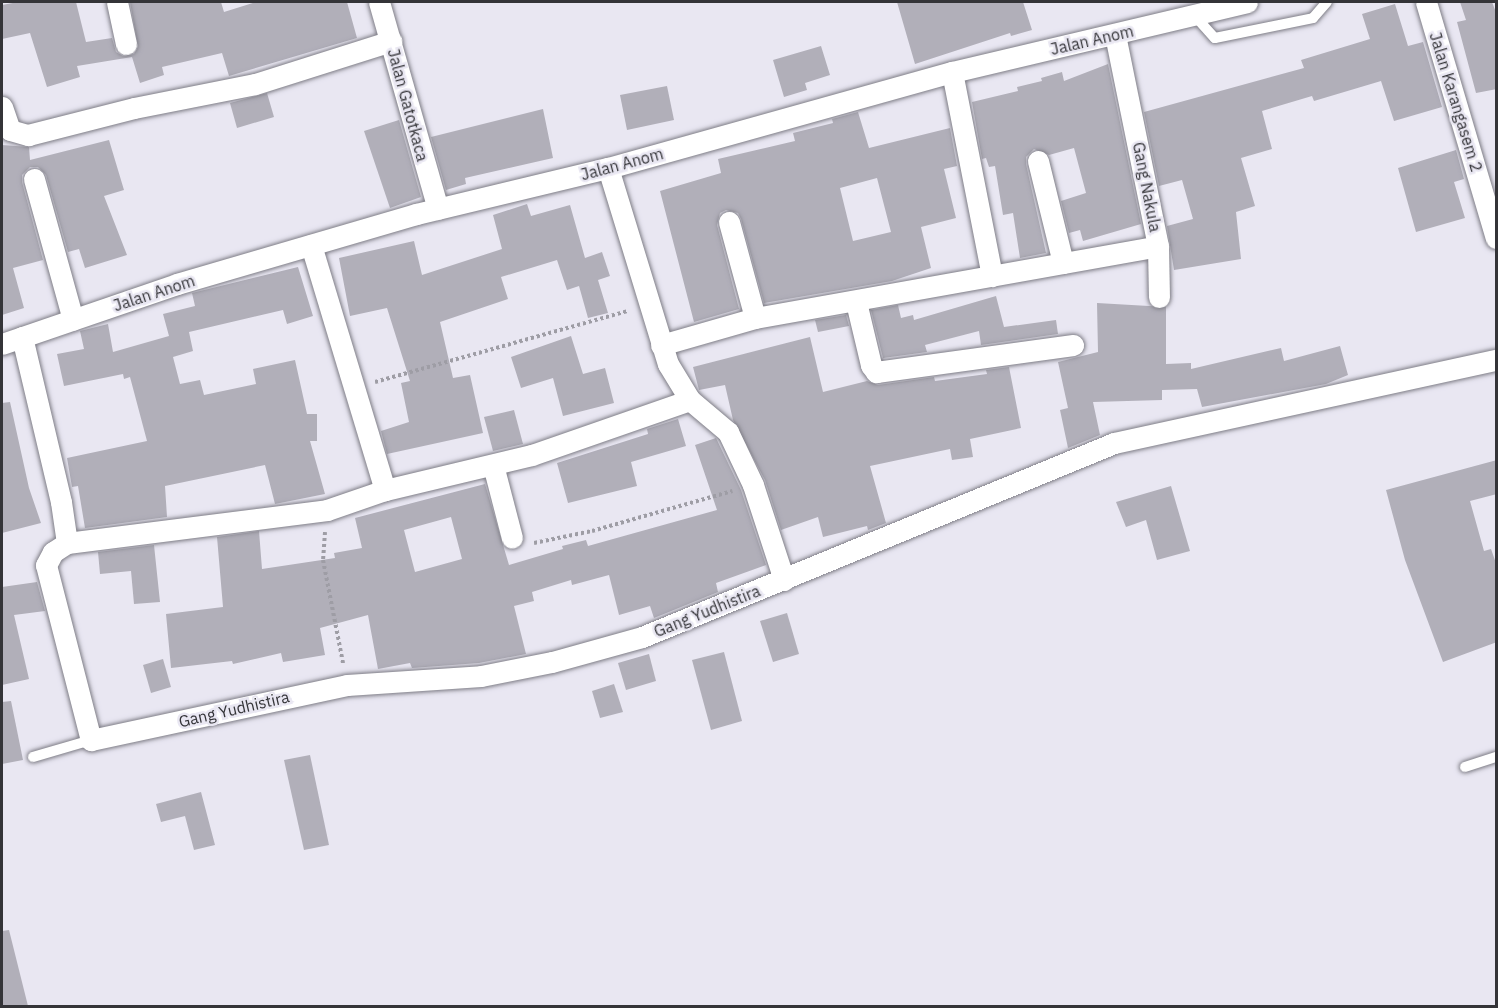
<!DOCTYPE html>
<html>
<head>
<meta charset="utf-8">
<style>
	body { margin:0 }
	#map { position:relative; width:1498px; height:1008px; overflow:hidden; background:#e9e7f2; font-family:"IBM Plex Sans",sans-serif }
	div>[style] { position:absolute }
	[style*='--x'] { left:calc(var(--x)*1px); top:calc(var(--y)*1px); width:calc(var(--w)*1px); rotate:calc(var(--a)*1deg) }
	.building>* { inset:0; background:#b1afb9 }
	.path>* { height:4px; margin-top:-2px; transform-origin:0; background:repeating-linear-gradient(90deg,#9e9da5 0 3px,transparent 0 6px) }
	.roads { filter:drop-shadow(0 0 2px #7e7d86) drop-shadow(0 0 2px #7e7d86) }
	.service>* { height:10px; margin:-5px; padding:0 5px; transform-origin:5px; border-radius:5px; background:#fff }
	.minor>* { height:21px; margin:-10.5px; padding:0 10.5px; transform-origin:10.5px; border-radius:10.5px; background:#fff }
	span { translate:-50% -50%; white-space:nowrap; text-align:center; line-height:1.15; -webkit-text-stroke:5px #e9e7f2; paint-order:stroke }
	.street-label { font-size:16px; color:#343438 }
	.frame { position:absolute; inset:0; border:3px solid #343438; pointer-events:none }
</style>
</head>
<body>
<div id="map">
	<div class="building">
		<i style="clip-path:polygon(18px 2px,76px 2px,86px 42px,112px 38px,116px 52px,123px 56px,134px 54px,138px 47px,130px 2px,221px 2px,224px 12px,256px 2px,347px 2px,357px 38px,229px 76px,222px 53px,162px 67px,164px 75px,140px 83px,132px 57px,77px 66px,80px 77px,47px 87px,30px 33px,2px 39px,2px 5px)"></i>
		<i style="clip-path:polygon(897px 2px,1023px 2px,1032px 30px,1011px 36px,1010px 33px,915px 64px)"></i>
		<i style="clip-path:polygon(1460px 2px,1492px 2px,1497px 15px,1497px 89px,1476px 93px,1457px 22px,1466px 20px)"></i>
		<i style="clip-path:polygon(1395px 4px,1408px 46px,1423px 42px,1442px 107px,1394px 121px,1381px 81px,1314px 101px,1312px 96px,1262px 111px,1272px 149px,1241px 158px,1255px 206px,1236px 212px,1241px 259px,1174px 270px,1167px 226px,1193px 219px,1182px 180px,1159px 186px,1144px 112px,1304px 68px,1301px 60px,1370px 39px,1362px 14px)"></i>
		<i style="clip-path:polygon(821px 46px,830px 75px,805px 83px,807px 90px,784px 97px,773px 60px)"></i>
		<i style="clip-path:polygon(1108px 64px,1141px 224px,1083px 241px,1080px 230px,1069px 233px,1061px 201px,1086px 193px,1074px 148px,1049px 155px,1034px 149px,1026px 157px,1026px 164px,1046px 253px,1020px 258px,1013px 213px,1003px 215px,995px 166px,989px 167px,986px 158px,982px 159px,972px 102px,1018px 91px,1017px 87px,1042px 81px,1041px 78px,1062px 72px,1064px 81px)"></i>
		<i style="clip-path:polygon(667px 86px,674px 120px,627px 130px,620px 95px)"></i>
		<i style="clip-path:polygon(267px 93px,274px 117px,237px 128px,230px 103px)"></i>
		<i style="clip-path:polygon(543px 109px,553px 158px,465px 178px,466px 184px,446px 190px,431px 137px)"></i>
		<i style="clip-path:polygon(evenodd,858px 112px,869px 148px,950px 128px,957px 166px,944px 169px,956px 218px,921px 227px,931px 268px,892px 281px,764px 303px,741px 219px,738px 213px,726px 210px,720px 213px,717px 225px,739px 309px,694px 322px,660px 191px,721px 173px,718px 159px,795px 141px,793px 133px,833px 123px,832px 119px,858px 112px,877px 178px,891px 232px,853px 241px,840px 188px,877px 178px)"></i>
		<i style="clip-path:polygon(399px 120px,421px 197px,390px 208px,364px 131px)"></i>
		<i style="clip-path:polygon(109px 140px,124px 190px,104px 196px,127px 255px,85px 268px,79px 249px,68px 252px,46px 175px,38px 167px,30px 167px,22px 175px,22px 182px,43px 260px,13px 268px,24px 308px,2px 315px,2px 145px,29px 147px,30px 160px)"></i>
		<i style="clip-path:polygon(1456px 150px,1464px 179px,1454px 182px,1465px 218px,1416px 232px,1398px 168px)"></i>
		<i style="clip-path:polygon(527px 204px,531px 216px,570px 205px,585px 258px,602px 252px,610px 276px,598px 280px,608px 313px,588px 318px,579px 286px,567px 290px,557px 260px,501px 277px,508px 299px,440px 322px,453px 378px,470px 375px,483px 433px,387px 454px,381px 431px,409px 422px,401px 383px,410px 381px,387px 308px,350px 316px,339px 258px,414px 241px,422px 275px,502px 249px,493px 215px)"></i>
		<i style="clip-path:polygon(298px 267px,313px 316px,287px 324px,283px 310px,189px 332px,193px 351px,173px 357px,180px 384px,200px 380px,204px 395px,256px 384px,253px 369px,295px 360px,307px 414px,317px 414px,317px 441px,310px 441px,325px 494px,275px 504px,265px 465px,165px 486px,167px 517px,85px 528px,78px 486px,72px 487px,67px 458px,147px 441px,130px 377px,124px 379px,123px 374px,64px 386px,57px 354px,84px 349px,80px 331px,108px 324px,113px 352px,169px 336px,163px 314px,195px 306px,192px 293px)"></i>
		<i style="clip-path:polygon(996px 296px,1004px 327px,1056px 320px,1058px 334px,981px 345px,979px 331px,925px 345px,927px 352px,883px 358px,871px 310px,898px 305px,901px 318px,913px 315px,914px 320px)"></i>
		<i style="clip-path:polygon(1097px 303px,1166px 307px,1166px 364px,1191px 363px,1191px 369px,1281px 348px,1284px 361px,1340px 346px,1348px 375px,1326px 384px,1202px 407px,1197px 389px,1162px 390px,1162px 400px,1093px 402px,1100px 435px,1068px 448px,1060px 410px,1068px 408px,1058px 362px,1098px 352px)"></i>
		<i style="clip-path:polygon(846px 315px,849px 326px,818px 332px,815px 320px)"></i>
		<i style="clip-path:polygon(571px 336px,583px 374px,605px 368px,614px 403px,563px 416px,553px 378px,521px 388px,511px 357px)"></i>
		<i style="clip-path:polygon(810px 337px,823px 392px,867px 381px,878px 385px,934px 377px,935px 381px,987px 374px,986px 370px,1009px 367px,1021px 428px,970px 439px,973px 457px,952px 460px,950px 449px,870px 466px,886px 523px,868px 530px,867px 526px,823px 537px,818px 517px,781px 530px,765px 480px,733px 420px,725px 385px,699px 390px,693px 367px)"></i>
		<i style="clip-path:polygon(10px 402px,29px 488px,41px 523px,2px 533px,2px 403px)"></i>
		<i style="clip-path:polygon(514px 410px,523px 444px,493px 451px,484px 417px)"></i>
		<i style="clip-path:polygon(678px 419px,686px 446px,631px 462px,637px 486px,568px 503px,557px 463px,648px 434px,647px 429px)"></i>
		<i style="clip-path:polygon(evenodd,716px 438px,741px 490px,766px 565px,716px 583px,718px 592px,654px 618px,650px 606px,619px 615px,609px 575px,572px 585px,571px 580px,532px 592px,534px 601px,514px 606px,526px 654px,479px 663px,412px 668px,410px 663px,378px 669px,368px 615px,320px 628px,325px 655px,283px 662px,281px 653px,233px 664px,232px 661px,171px 668px,166px 614px,223px 607px,217px 537px,259px 531px,262px 569px,335px 558px,334px 553px,362px 548px,355px 518px,485px 484px,509px 565px,563px 549px,562px 546px,586px 540px,588px 546px,717px 510px,695px 445px,716px 438px,451px 517px,462px 559px,415px 572px,404px 530px,451px 517px)"></i>
		<i style="clip-path:polygon(1497px 460px,1497px 494px,1470px 501px,1484px 551px,1491px 549px,1497px 566px,1497px 642px,1443px 662px,1405px 560px,1386px 490px)"></i>
		<i style="clip-path:polygon(1171px 486px,1190px 551px,1157px 560px,1146px 520px,1126px 527px,1116px 502px)"></i>
		<i style="clip-path:polygon(154px 545px,160px 602px,134px 604px,131px 571px,100px 574px,98px 552px)"></i>
		<i style="clip-path:polygon(37px 582px,45px 611px,14px 615px,29px 679px,2px 685px,2px 587px)"></i>
		<i style="clip-path:polygon(787px 613px,799px 654px,773px 662px,760px 621px)"></i>
		<i style="clip-path:polygon(724px 652px,742px 721px,711px 730px,692px 660px)"></i>
		<i style="clip-path:polygon(649px 654px,656px 681px,626px 690px,618px 663px)"></i>
		<i style="clip-path:polygon(163px 659px,171px 687px,151px 693px,143px 665px)"></i>
		<i style="clip-path:polygon(614px 684px,623px 712px,600px 718px,592px 691px)"></i>
		<i style="clip-path:polygon(11px 701px,23px 760px,2px 764px,2px 702px)"></i>
		<i style="clip-path:polygon(310px 755px,329px 845px,304px 850px,284px 760px)"></i>
		<i style="clip-path:polygon(201px 792px,215px 845px,194px 850px,185px 816px,161px 822px,156px 804px)"></i>
		<i style="clip-path:polygon(9px 930px,28px 1006px,2px 1006px,2px 931px)"></i>
	</div>
	<div class="path">
		<i style="--x:375;--y:382;--w:263;--a:-15.7"></i>
		<i style="--x:325;--y:532;--w:28;--a:94"></i>
		<i style="--x:323;--y:560;--w:105;--a:79"></i>
		<i style="--x:534;--y:543;--w:59;--a:-11.7"></i>
		<i style="--x:592;--y:531;--w:146;--a:-15.9"></i>
	</div>
	<div class="roads">
		<div class="service">
			<i style="--x:1194;--y:15;--w:31;--a:48"></i>
			<i style="--x:1215;--y:38;--w:100;--a:-11.5"></i>
			<i style="--x:1313;--y:18;--w:21;--a:-49"></i>
			<i style="--x:33;--y:757;--w:60;--a:-16.3"></i>
			<i style="--x:1465;--y:767;--w:33;--a:-18"></i>
		</div>
		<div class="minor">
			<i style="--x:117;--y:2;--w:43;--a:77.9"></i>
			<i style="--x:379;--y:2;--w:215;--a:74.1"></i>
			<i style="--x:1426;--y:2;--w:246;--a:73.5"></i>
			<i style="--x:952;--y:72;--w:208;--a:78.9"></i>
			<i style="--x:2;--y:107;--w:24;--a:71"></i>
			<i style="--x:10;--y:130;--w:19;--a:16"></i>
			<i style="--x:28;--y:135;--w:109;--a:-14.3"></i>
			<i style="--x:134;--y:108;--w:123;--a:-11.2"></i>
			<i style="--x:255;--y:84;--w:143;--a:-17.5"></i>
			<i style="--x:1038;--y:161;--w:105;--a:76.2"></i>
			<i style="--x:608;--y:168;--w:205;--a:73"></i>
			<i style="--x:668;--y:364;--w:42;--a:58.6"></i>
			<i style="--x:690;--y:400;--w:50;--a:40.1"></i>
			<i style="--x:728;--y:432;--w:59;--a:64.7"></i>
			<i style="--x:753;--y:485;--w:100;--a:71.9"></i>
			<i style="--x:34;--y:179;--w:146;--a:74.5"></i>
			<i style="--x:729;--y:222;--w:99;--a:74.8"></i>
			<i style="--x:311;--y:245;--w:256;--a:73.2"></i>
			<i style="--x:1158;--y:246;--w:51;--a:88.9"></i>
			<i style="--x:856;--y:302;--w:65;--a:76.6"></i>
			<i style="--x:871;--y:365;--w:9;--a:54"></i>
			<i style="--x:876;--y:372;--w:199;--a:-7.8"></i>
			<i style="--x:22;--y:337;--w:170;--a:76.7"></i>
			<i style="--x:61;--y:502;--w:41;--a:81.7"></i>
			<i style="--x:67;--y:543;--w:17;--a:147"></i>
			<i style="--x:53;--y:552;--w:15;--a:118"></i>
			<i style="--x:46;--y:565;--w:181;--a:75.6"></i>
			<i style="--x:91;--y:740;--w:262;--a:-12.1"></i>
			<i style="--x:347;--y:685;--w:134;--a:-3.8"></i>
			<i style="--x:481;--y:676;--w:72;--a:-11.2"></i>
			<i style="--x:552;--y:662;--w:93;--a:-15.5"></i>
			<i style="--x:642;--y:637;--w:510;--a:-22.34"></i>
			<i style="--x:1114;--y:443;--w:391;--a:-12.3"></i>
			<i style="--x:2;--y:344;--w:185;--a:-18.9"></i>
			<i style="--x:177;--y:284;--w:249;--a:-16.3"></i>
			<i style="--x:416;--y:214;--w:197;--a:-13.5"></i>
			<i style="--x:608;--y:168;--w:357;--a:-15.6"></i>
			<i style="--x:952;--y:72;--w:303;--a:-13.3"></i>
			<i style="--x:661;--y:345;--w:98;--a:-16"></i>
			<i style="--x:755;--y:318;--w:409;--a:-10.1"></i>
			<i style="--x:1158;--y:246;--w:215;--a:-101.5"></i>
			<i style="--x:493;--y:465;--w:75;--a:75.4"></i>
			<i style="--x:67;--y:543;--w:262;--a:-7.2"></i>
			<i style="--x:327;--y:510;--w:61;--a:-19"></i>
			<i style="--x:385;--y:490;--w:151;--a:-13.4"></i>
			<i style="--x:532;--y:455;--w:167;--a:-19.2"></i>
		</div>
	</div>
	<div class="street-label">
		<span style="left:1092px;top:40px;rotate:-13deg">Jalan Anom</span>
		<span style="left:1456px;top:102px;rotate:73deg">Jalan Karangasem 2</span>
		<span style="left:408px;top:105px;rotate:75deg">Jalan Gatotkaca</span>
		<span style="left:622px;top:164px;rotate:-15deg">Jalan Anom</span>
		<span style="left:1147px;top:187px;rotate:79deg">Gang Nakula</span>
		<span style="left:154px;top:293px;rotate:-18deg">Jalan Anom</span>
		<span style="left:707px;top:611px;rotate:-22deg">Gang Yudhistira</span>
		<span style="left:234px;top:709px;rotate:-13deg">Gang Yudhistira</span>
	</div>
	<div class="frame"></div>
</div>
</body>
</html>
